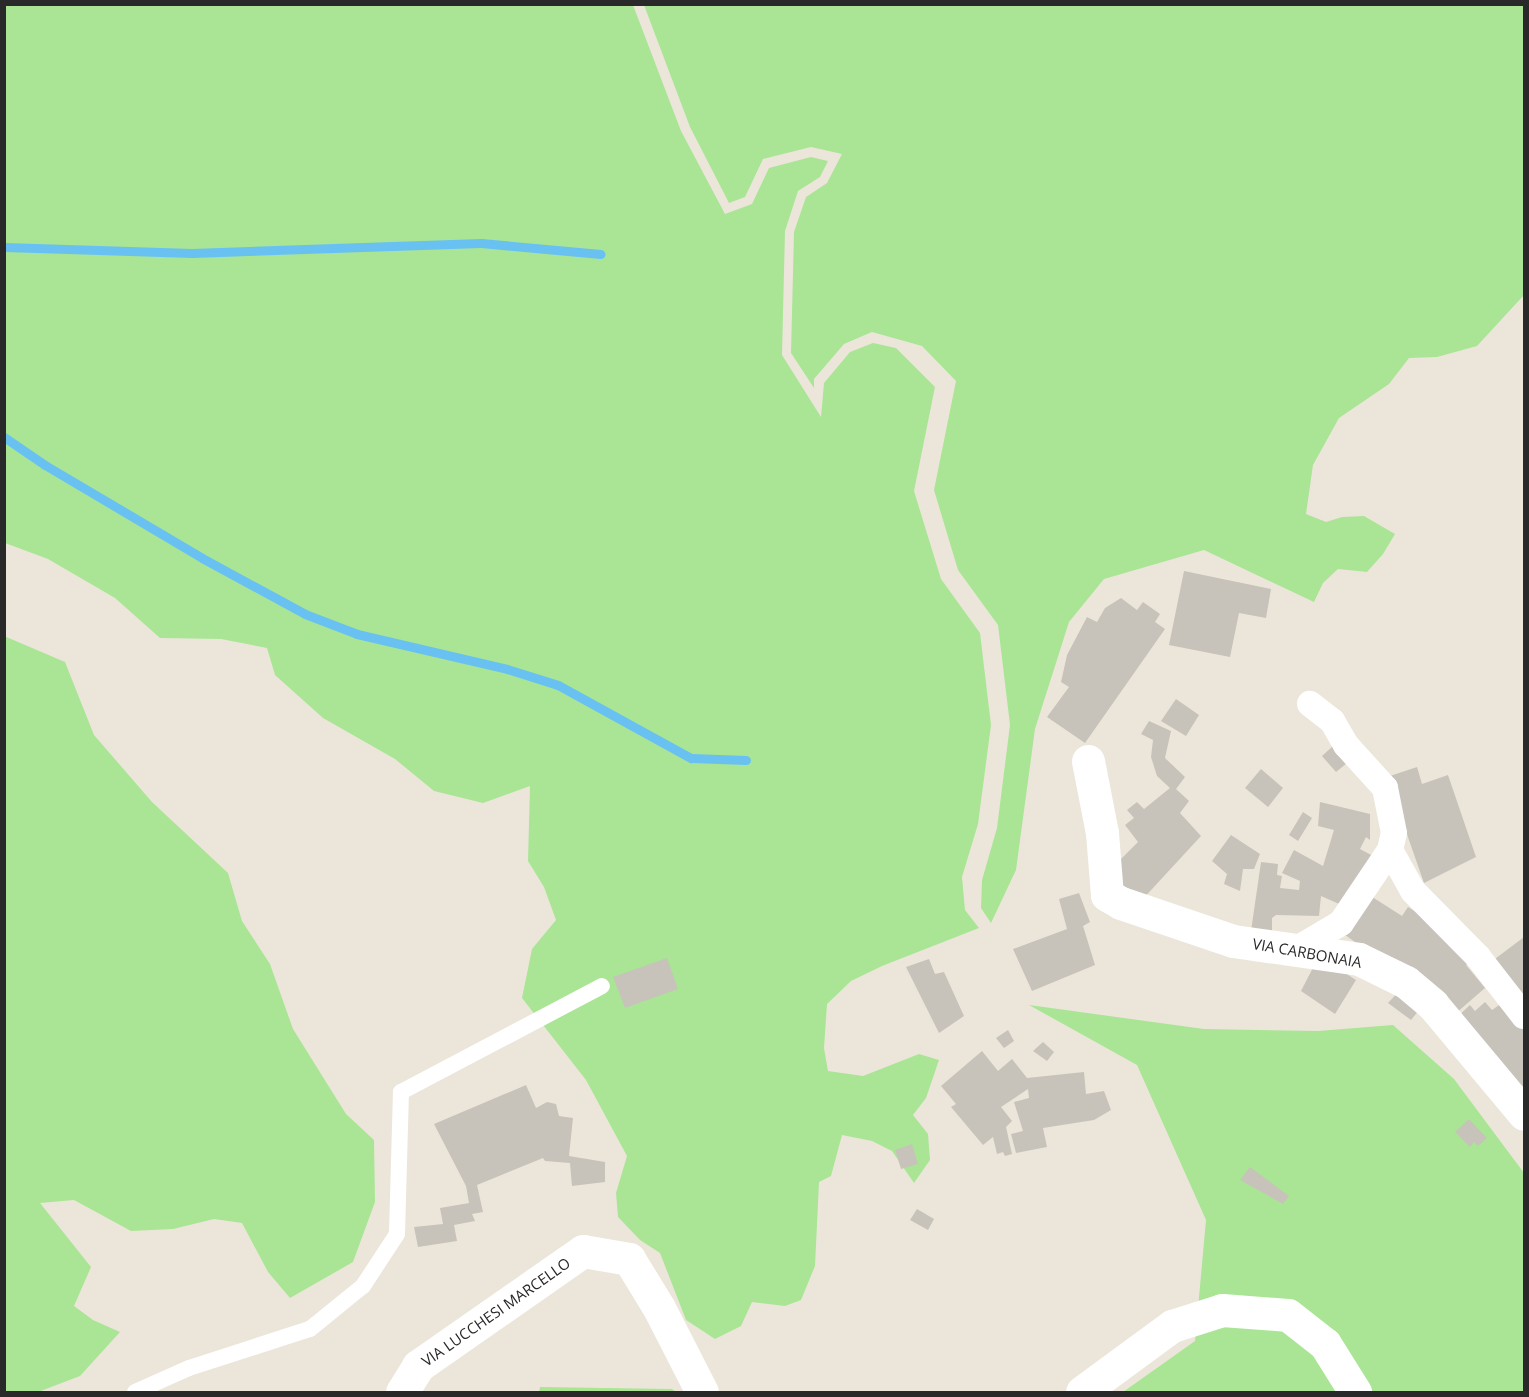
<!DOCTYPE html>
<html>
<head>
<meta charset="utf-8">
<style>
	body { margin:0 }
	#map { position:relative; width:1529px; height:1397px; overflow:hidden; background:#ece6da; font-family:"Open Sans",sans-serif }
	div>[style] { position:absolute }
	[style*='--x'] { left:calc(var(--x)*1px); top:calc(var(--y)*1px); width:calc(var(--w)*1px); rotate:calc(var(--a)*1deg) }
	.green>* { inset:0; background:#a9e595 }
	.stream>* { height:9px; margin:-4.5px; padding:0 4.5px; transform-origin:4.5px; border-radius:4.5px; background:#69c1f2 }
	.building>* { inset:0; background:#c7c3ba }
	.service>* { height:16px; margin:-8px; padding:0 8px; transform-origin:8px; border-radius:8px; background:#fff }
	.pedestrian>* { height:26px; margin:-13px; padding:0 13px; transform-origin:13px; border-radius:13px; background:#fff }
	.minor>* { height:33px; margin:-16.5px; padding:0 16.5px; transform-origin:16.5px; border-radius:16.5px; background:#fff }
	.tertiary>* { height:33px; margin:-16.5px; padding:0 16.5px; transform-origin:16.5px; border-radius:16.5px; background:#fff }
	span { translate:-50% -50%; white-space:nowrap; text-align:center; line-height:1.15; -webkit-text-stroke:4.5px #fff; paint-order:stroke }
	.street-label { font-size:15px; color:#292929 }
	.frame { position:absolute; inset:0; border:6px solid #292929; pointer-events:none }
</style>
</head>
<body>
<div id="map">
	<div class="green">
		<i style="clip-path:polygon(4px 5px,633px 5px,681px 131px,725px 214px,752px 204px,769px 168px,811px 157px,828px 161px,820px 177px,798px 191px,785px 231px,782px 355px,821px 417px,824px 383px,850px 352px,873px 343px,896px 348px,935px 387px,914px 491px,941px 579px,980px 633px,991px 725px,978px 824px,962px 877px,965px 910px,979px 928px,882px 966px,851px 981px,827px 1004px,824px 1048px,828px 1071px,863px 1076px,919px 1054px,939px 1060px,926px 1098px,913px 1115px,928px 1134px,930px 1160px,914px 1183px,892px 1151px,872px 1141px,842px 1135px,831px 1176px,819px 1182px,815px 1266px,801px 1300px,785px 1306px,752px 1302px,741px 1326px,715px 1339px,686px 1320px,660px 1253px,640px 1240px,618px 1217px,616px 1193px,627px 1156px,586px 1080px,522px 998px,532px 949px,556px 920px,544px 887px,528px 861px,530px 786px,483px 803px,434px 791px,395px 759px,323px 718px,275px 675px,267px 648px,221px 639px,160px 638px,115px 598px,48px 559px,5px 543px)"></i>
		<i style="clip-path:polygon(644px 5px,1524px 5px,1524px 295px,1477px 346px,1437px 357px,1409px 358px,1389px 384px,1339px 418px,1313px 465px,1306px 514px,1326px 522px,1342px 517px,1364px 516px,1395px 534px,1383px 554px,1367px 572px,1338px 569px,1323px 583px,1314px 602px,1204px 550px,1104px 579px,1069px 622px,1035px 729px,1016px 870px,991px 923px,981px 908px,982px 880px,997px 828px,1010px 725px,998px 625px,958px 570px,934px 490px,956px 381px,922px 346px,872px 332px,844px 344px,814px 379px,814px 388px,791px 353px,794px 232px,806px 197px,827px 183px,842px 154px,811px 147px,763px 159px,745px 197px,729px 203px,690px 127px)"></i>
		<i style="clip-path:polygon(4px 636px,65px 662px,94px 735px,152px 802px,228px 873px,242px 921px,270px 964px,293px 1029px,346px 1114px,374px 1140px,375px 1202px,353px 1262px,290px 1298px,268px 1272px,242px 1223px,214px 1219px,173px 1229px,131px 1231px,74px 1200px,40px 1203px,91px 1267px,74px 1306px,93px 1320px,120px 1332px,80px 1376px,38px 1392px,4px 1392px)"></i>
		<i style="clip-path:polygon(1029px 1005px,1204px 1029px,1318px 1031px,1393px 1025px,1454px 1079px,1524px 1173px,1524px 1392px,1123px 1392px,1195px 1341px,1206px 1220px,1137px 1065px)"></i>
		<i style="clip-path:polygon(540px 1387px,672px 1389px,676px 1392px,539px 1392px)"></i>
	</div>
	<div class="stream">
		<i style="--x:4;--y:247;--w:188;--a:1.8"></i>
		<i style="--x:192;--y:253;--w:289;--a:-2"></i>
		<i style="--x:481;--y:243;--w:120;--a:5.3"></i>
		<i style="--x:4;--y:437;--w:50;--a:34.3"></i>
		<i style="--x:45;--y:465;--w:182;--a:30.6"></i>
		<i style="--x:202;--y:558;--w:117;--a:28.5"></i>
		<i style="--x:305;--y:614;--w:56;--a:21"></i>
		<i style="--x:357;--y:634;--w:154;--a:13.1"></i>
		<i style="--x:507;--y:669;--w:53;--a:17.4"></i>
		<i style="--x:558;--y:685;--w:152;--a:28.8"></i>
		<i style="--x:691;--y:758;--w:55;--a:2.1"></i>
	</div>
	<div class="building">
		<i style="clip-path:polygon(1184px 571px,1271px 589px,1266px 618px,1239px 613px,1230px 657px,1169px 645px)"></i>
		<i style="clip-path:polygon(1121px 598px,1137px 610px,1143px 602px,1160px 614px,1155px 622px,1165px 629px,1085px 743px,1047px 717px,1069px 687px,1061px 682px,1067px 655px,1087px 617px,1097px 622px,1105px 608px)"></i>
		<i style="clip-path:polygon(1176px 699px,1199px 715px,1186px 736px,1161px 721px)"></i>
		<i style="clip-path:polygon(1149px 721px,1171px 731px,1165px 758px,1185px 777px,1176px 789px,1189px 801px,1180px 813px,1201px 836px,1141px 901px,1116px 889px,1115px 865px,1138px 842px,1125px 825px,1134px 818px,1127px 810px,1137px 802px,1144px 809px,1170px 788px,1157px 776px,1151px 757px,1153px 740px,1141px 734px)"></i>
		<i style="clip-path:polygon(1333px 746px,1347px 763px,1336px 772px,1322px 756px)"></i>
		<i style="clip-path:polygon(1417px 767px,1422px 784px,1448px 775px,1476px 857px,1424px 883px,1387px 777px)"></i>
		<i style="clip-path:polygon(1261px 769px,1283px 788px,1268px 807px,1245px 788px)"></i>
		<i style="clip-path:polygon(1320px 802px,1370px 814px,1370px 840px,1366px 837px,1360px 849px,1375px 857px,1346px 907px,1321px 896px,1319px 916px,1276px 915px,1272px 918px,1272px 933px,1251px 931px,1261px 862px,1278px 864px,1277px 875px,1282px 876px,1280px 888px,1299px 890px,1300px 881px,1282px 873px,1294px 850px,1323px 866px,1334px 830px,1318px 826px)"></i>
		<i style="clip-path:polygon(1303px 812px,1312px 818px,1298px 841px,1289px 835px)"></i>
		<i style="clip-path:polygon(1231px 835px,1260px 854px,1254px 869px,1243px 869px,1240px 891px,1224px 884px,1227px 874px,1212px 861px)"></i>
		<i style="clip-path:polygon(1079px 893px,1090px 922px,1083px 926px,1095px 965px,1032px 991px,1013px 949px,1067px 929px,1059px 899px)"></i>
		<i style="clip-path:polygon(1366px 893px,1402px 916px,1408px 907px,1446px 931px,1472px 960px,1466px 965px,1485px 988px,1455px 1014px,1341px 932px)"></i>
		<i style="clip-path:polygon(1524px 937px,1524px 1008px,1487px 965px)"></i>
		<i style="clip-path:polygon(1319px 956px,1356px 980px,1335px 1014px,1301px 991px)"></i>
		<i style="clip-path:polygon(667px 958px,678px 989px,625px 1008px,613px 977px)"></i>
		<i style="clip-path:polygon(929px 959px,935px 974px,944px 972px,964px 1016px,939px 1033px,906px 967px)"></i>
		<i style="clip-path:polygon(1403px 987px,1424px 1004px,1411px 1020px,1388px 1003px)"></i>
		<i style="clip-path:polygon(1505px 1001px,1524px 1024px,1524px 1100px,1454px 1020px,1470px 1005px,1475px 1011px,1485px 1002px,1492px 1010px)"></i>
		<i style="clip-path:polygon(1008px 1030px,1014px 1041px,1004px 1048px,996px 1038px)"></i>
		<i style="clip-path:polygon(1043px 1042px,1054px 1052px,1047px 1061px,1033px 1051px)"></i>
		<i style="clip-path:polygon(982px 1051px,998px 1071px,1012px 1059px,1027px 1078px,1084px 1072px,1086px 1094px,1104px 1091px,1111px 1110px,1094px 1120px,1043px 1128px,1047px 1147px,1016px 1153px,1011px 1134px,1023px 1131px,1014px 1102px,1029px 1098px,1028px 1089px,1001px 1107px,1012px 1121px,1006px 1127px,1012px 1154px,1005px 1156px,1003px 1152px,997px 1154px,993px 1137px,983px 1145px,951px 1107px,956px 1104px,941px 1086px)"></i>
		<i style="clip-path:polygon(526px 1085px,536px 1108px,547px 1102px,556px 1104px,559px 1116px,573px 1118px,569px 1156px,605px 1162px,605px 1182px,572px 1186px,570px 1163px,545px 1161px,543px 1158px,477px 1185px,483px 1212px,472px 1214px,475px 1221px,454px 1225px,457px 1241px,418px 1247px,414px 1227px,443px 1224px,440px 1208px,469px 1203px,466px 1186px,434px 1124px)"></i>
		<i style="clip-path:polygon(1469px 1119px,1487px 1138px,1478px 1146px,1474px 1142px,1470px 1147px,1455px 1132px)"></i>
		<i style="clip-path:polygon(912px 1144px,918px 1164px,901px 1169px,895px 1150px)"></i>
		<i style="clip-path:polygon(1250px 1167px,1289px 1196px,1283px 1204px,1240px 1180px)"></i>
		<i style="clip-path:polygon(917px 1209px,934px 1219px,928px 1230px,910px 1220px)"></i>
	</div>
	<div class="service">
		<i style="--x:135;--y:1392;--w:59;--a:-24"></i>
		<i style="--x:189;--y:1368;--w:127;--a:-17.9"></i>
		<i style="--x:310;--y:1329;--w:68;--a:-39.1"></i>
		<i style="--x:363;--y:1286;--w:62;--a:-56.8"></i>
		<i style="--x:397;--y:1234;--w:142;--a:-88.4"></i>
		<i style="--x:401;--y:1092;--w:227;--a:-27.8"></i>
	</div>
	<div class="pedestrian">
		<i style="--x:1390;--y:850;--w:47;--a:60.7"></i>
		<i style="--x:1413;--y:891;--w:93;--a:45.4"></i>
		<i style="--x:1478;--y:957;--w:75;--a:52.1"></i>
		<i style="--x:1297;--y:949;--w:51;--a:-30.6"></i>
		<i style="--x:1341;--y:923;--w:88;--a:-56.1"></i>
		<i style="--x:1390;--y:850;--w:17;--a:-77"></i>
		<i style="--x:1394;--y:833;--w:46;--a:-101.3"></i>
		<i style="--x:1385;--y:788;--w:58;--a:-132.2"></i>
		<i style="--x:1346;--y:745;--w:28;--a:-120"></i>
		<i style="--x:1332;--y:721;--w:28;--a:-142"></i>
	</div>
	<div class="minor">
		<i style="--x:1088;--y:761;--w:73;--a:79"></i>
		<i style="--x:1102;--y:833;--w:62;--a:85.4"></i>
		<i style="--x:1107;--y:895;--w:16;--a:30"></i>
		<i style="--x:1121;--y:903;--w:118;--a:18.7"></i>
		<i style="--x:1233;--y:941;--w:127;--a:8.1"></i>
		<i style="--x:1359;--y:959;--w:52;--a:26.1"></i>
		<i style="--x:1406;--y:982;--w:35;--a:40"></i>
		<i style="--x:1433;--y:1005;--w:142;--a:50.1"></i>
	</div>
	<div class="tertiary">
		<i style="--x:402;--y:1392;--w:31;--a:-58"></i>
		<i style="--x:418;--y:1366;--w:201;--a:-34.9"></i>
		<i style="--x:583;--y:1251;--w:47;--a:9.9"></i>
		<i style="--x:629;--y:1259;--w:57;--a:58.5"></i>
		<i style="--x:659;--y:1308;--w:94;--a:62.9"></i>
		<i style="--x:1082;--y:1392;--w:112;--a:-36.3"></i>
		<i style="--x:1172;--y:1326;--w:52;--a:-17.7"></i>
		<i style="--x:1222;--y:1310;--w:66;--a:4.3"></i>
		<i style="--x:1288;--y:1315;--w:47;--a:38.1"></i>
		<i style="--x:1325;--y:1344;--w:57;--a:58"></i>
	</div>
	<div class="street-label">
		<span style="left:1307px;top:953px;rotate:10deg">VIA CARBONAIA</span>
		<span style="left:496px;top:1312px;rotate:-35deg">VIA LUCCHESI MARCELLO</span>
	</div>
	<div class="frame"></div>
</div>
</body>
</html>
